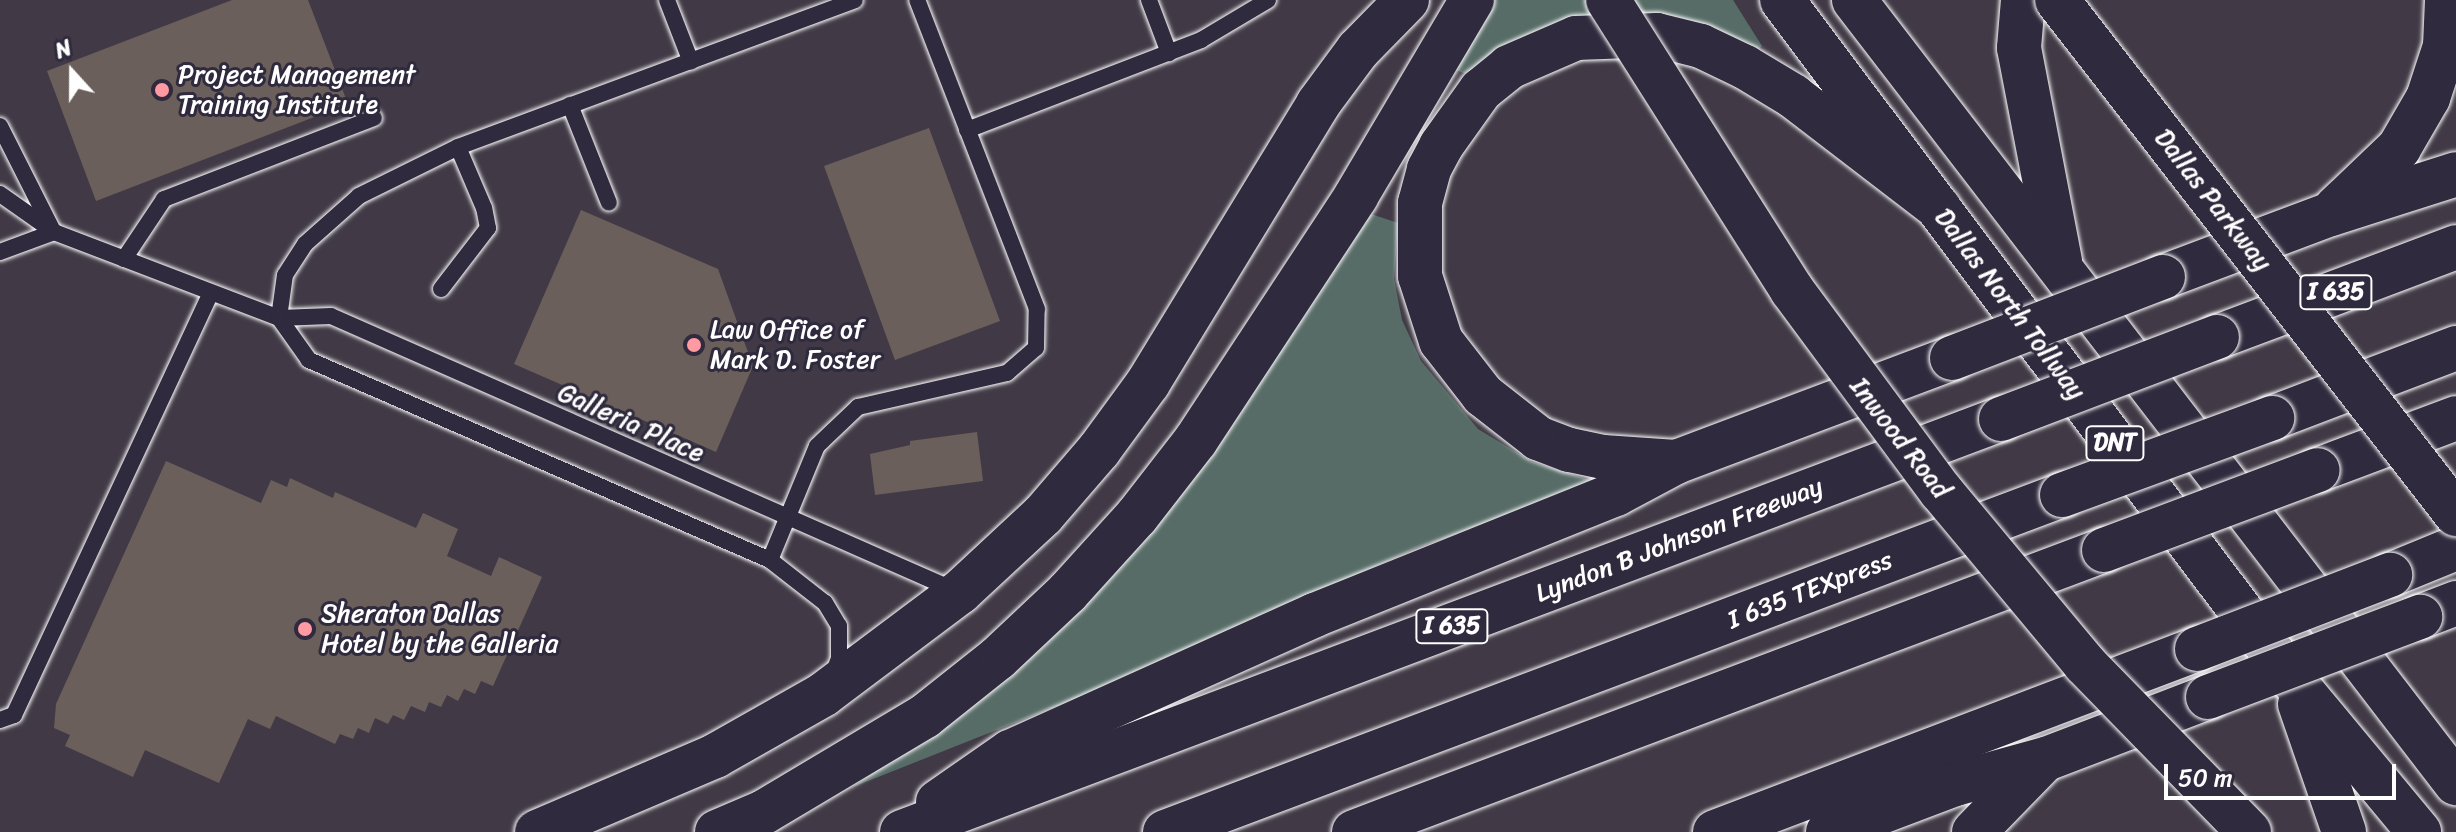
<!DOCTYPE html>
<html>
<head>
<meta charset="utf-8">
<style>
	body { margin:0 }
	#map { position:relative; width:2456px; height:832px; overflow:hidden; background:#413a46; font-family:Sriracha,sans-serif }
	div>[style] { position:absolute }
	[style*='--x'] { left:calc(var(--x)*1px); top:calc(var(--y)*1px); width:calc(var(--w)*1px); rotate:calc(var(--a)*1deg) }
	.green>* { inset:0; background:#576c67 }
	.building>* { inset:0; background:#6b5f5b }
	.roads { filter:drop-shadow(0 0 2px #fff) drop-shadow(0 0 2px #fff) }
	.lane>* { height:16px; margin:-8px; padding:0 8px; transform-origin:8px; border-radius:8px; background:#2f2a3d }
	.secondary>* { height:44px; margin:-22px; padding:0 22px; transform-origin:22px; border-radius:22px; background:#2f2a3d }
	.highway>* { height:44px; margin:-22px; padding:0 22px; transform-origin:22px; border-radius:22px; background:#2f2a3d }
	.bridges { filter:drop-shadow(0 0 2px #fff) drop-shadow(0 0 2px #fff) }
	.secondary-bridge>* { height:44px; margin:-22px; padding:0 22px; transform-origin:22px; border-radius:22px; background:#2f2a3d }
	.highway-bridge>* { height:44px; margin:-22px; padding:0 22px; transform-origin:22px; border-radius:22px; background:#2f2a3d }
	.dots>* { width:22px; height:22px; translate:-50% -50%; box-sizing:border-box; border:4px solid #2f2a3d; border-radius:50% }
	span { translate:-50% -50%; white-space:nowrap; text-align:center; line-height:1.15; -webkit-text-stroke:6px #2f2a3d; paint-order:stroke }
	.shield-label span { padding:2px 6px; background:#2f2a3d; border:2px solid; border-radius:6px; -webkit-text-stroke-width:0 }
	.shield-label { font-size:24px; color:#fff; font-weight:700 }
	.poi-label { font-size:26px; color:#fff }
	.left { translate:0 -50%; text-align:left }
	.street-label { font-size:26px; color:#fff }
	.north { position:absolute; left:32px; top:32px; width:80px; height:80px; -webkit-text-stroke:6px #2f2a3d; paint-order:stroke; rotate:339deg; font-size:22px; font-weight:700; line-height:32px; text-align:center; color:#fff }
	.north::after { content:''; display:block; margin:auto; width:28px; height:36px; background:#fff; clip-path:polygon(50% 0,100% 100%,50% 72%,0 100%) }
	.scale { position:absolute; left:2164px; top:764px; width:232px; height:36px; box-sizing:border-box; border:4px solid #fff; border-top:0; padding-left:10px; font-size:24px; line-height:28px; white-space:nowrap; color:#fff; -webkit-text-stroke:6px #2f2a3d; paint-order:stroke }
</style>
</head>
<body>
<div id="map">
	<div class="green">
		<i style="clip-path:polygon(1495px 0,1733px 0,1762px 46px,1753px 53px,1680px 23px,1471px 76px,1454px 69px)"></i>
		<i style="clip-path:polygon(1368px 213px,1398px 223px,1394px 279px,1402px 320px,1421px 361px,1478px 429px,1532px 462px,1602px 484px,1419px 547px,1092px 692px,853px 787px,978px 699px)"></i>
	</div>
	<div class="building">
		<i style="clip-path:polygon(232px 0,308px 0,348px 104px,96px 201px,47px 71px)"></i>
		<i style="clip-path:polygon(929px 128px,1000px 321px,895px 360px,824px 166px)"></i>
		<i style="clip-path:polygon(581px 210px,718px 269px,753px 366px,716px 452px,514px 364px)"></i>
		<i style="clip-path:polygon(977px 432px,983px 481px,875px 495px,870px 454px,910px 445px,910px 441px)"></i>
		<i style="clip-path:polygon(166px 461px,261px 503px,271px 480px,287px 487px,290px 478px,333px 498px,335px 492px,416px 528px,423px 513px,458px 529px,447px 556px,491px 576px,499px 557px,542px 577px,493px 686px,481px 681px,475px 694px,464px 689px,458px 701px,447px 695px,441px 707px,429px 702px,425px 712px,411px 706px,404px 720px,393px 715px,388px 724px,375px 718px,369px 733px,358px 728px,353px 739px,340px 734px,335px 744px,276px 716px,270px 729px,248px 719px,219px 783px,145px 750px,133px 777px,65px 746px,70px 735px,54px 728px,56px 704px)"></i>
	</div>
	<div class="roads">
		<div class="lane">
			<i style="--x:667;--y:0;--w:66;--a:68.8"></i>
			<i style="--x:1149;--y:0;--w:57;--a:69.3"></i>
			<i style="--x:570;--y:105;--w:105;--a:68.3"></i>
			<i style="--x:0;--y:126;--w:118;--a:63.2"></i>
			<i style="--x:967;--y:130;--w:251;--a:-21"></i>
			<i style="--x:1201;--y:40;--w:78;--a:-30.8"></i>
			<i style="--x:0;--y:194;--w:66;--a:35.1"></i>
			<i style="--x:54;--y:232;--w:241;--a:20.9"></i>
			<i style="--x:279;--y:318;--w:52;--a:-2.2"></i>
			<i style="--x:331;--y:316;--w:681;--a:23.74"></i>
			<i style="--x:0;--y:252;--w:58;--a:-20.3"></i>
			<i style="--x:124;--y:259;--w:72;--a:-56.3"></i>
			<i style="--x:164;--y:199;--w:225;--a:-21.1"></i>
			<i style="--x:441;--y:289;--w:77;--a:-52.4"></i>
			<i style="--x:488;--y:228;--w:20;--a:-101"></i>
			<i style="--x:484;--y:208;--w:66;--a:-113.1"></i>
			<i style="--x:770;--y:560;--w:123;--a:-67.6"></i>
			<i style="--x:817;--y:446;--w:57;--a:-43.6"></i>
			<i style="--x:858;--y:407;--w:153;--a:-12.9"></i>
			<i style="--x:1007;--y:373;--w:38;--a:-41"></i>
			<i style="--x:1036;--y:348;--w:39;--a:-89"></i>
			<i style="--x:1037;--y:309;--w:331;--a:-111.2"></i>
			<i style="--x:833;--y:674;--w:17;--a:-69"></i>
			<i style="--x:839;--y:658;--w:32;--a:-90"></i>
			<i style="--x:839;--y:626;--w:27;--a:-121"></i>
			<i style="--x:825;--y:603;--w:70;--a:-142"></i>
			<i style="--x:770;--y:560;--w:503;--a:-156.55"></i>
			<i style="--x:309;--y:360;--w:52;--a:-125.5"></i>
			<i style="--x:279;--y:318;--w:43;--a:-82.1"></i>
			<i style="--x:285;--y:275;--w:37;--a:-57"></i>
			<i style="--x:305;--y:244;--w:72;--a:-41.6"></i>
			<i style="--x:359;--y:196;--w:110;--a:-26.3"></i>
			<i style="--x:458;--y:147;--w:423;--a:-20.3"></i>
			<i style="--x:0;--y:720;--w:15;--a:-20"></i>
			<i style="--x:14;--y:715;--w:466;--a:-65"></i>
		</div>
		<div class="secondary">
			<i style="--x:537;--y:832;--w:194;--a:-23.1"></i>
			<i style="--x:715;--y:756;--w:125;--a:-29.6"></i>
			<i style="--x:824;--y:694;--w:170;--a:-36.9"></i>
			<i style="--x:960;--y:592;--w:113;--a:-42.9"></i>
			<i style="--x:1043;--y:515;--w:86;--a:-49.3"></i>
			<i style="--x:1099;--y:450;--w:83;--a:-53.8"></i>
			<i style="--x:1148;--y:383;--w:327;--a:-58.6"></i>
			<i style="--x:1318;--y:104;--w:67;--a:-53.5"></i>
			<i style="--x:1358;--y:50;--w:70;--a:-45.6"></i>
		</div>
		<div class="highway">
			<i style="--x:1782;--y:0;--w:849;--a:53.09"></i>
			<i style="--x:2292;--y:679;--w:199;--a:50.3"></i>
			<i style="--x:1854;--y:0;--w:988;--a:52.45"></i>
			<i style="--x:2023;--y:0;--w:48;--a:94.8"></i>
			<i style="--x:2019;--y:48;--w:217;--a:79.1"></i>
			<i style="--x:2336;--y:208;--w:87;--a:-43.6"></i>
			<i style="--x:2399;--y:148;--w:58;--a:-59.9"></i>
			<i style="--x:2428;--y:98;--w:55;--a:-71.9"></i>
			<i style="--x:2445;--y:46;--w:46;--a:-87.5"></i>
			<i style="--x:2163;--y:277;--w:179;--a:-20.6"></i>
			<i style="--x:2331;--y:214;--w:131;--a:-17.7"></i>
			<i style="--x:2217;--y:337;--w:255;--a:-20.6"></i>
			<i style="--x:2272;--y:418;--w:197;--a:-20.8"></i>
			<i style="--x:1676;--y:462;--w:73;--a:-176.1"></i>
			<i style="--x:1603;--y:457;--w:35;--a:-168"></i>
			<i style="--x:1569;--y:450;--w:33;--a:-159"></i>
			<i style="--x:1538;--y:438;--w:70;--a:-142"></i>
			<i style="--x:1483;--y:395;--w:68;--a:-127.9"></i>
			<i style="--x:1441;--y:341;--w:68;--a:-107.9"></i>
			<i style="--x:1420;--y:276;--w:73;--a:-90"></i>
			<i style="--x:1420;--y:203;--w:35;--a:-75"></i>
			<i style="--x:1429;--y:169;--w:26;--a:-62"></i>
			<i style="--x:1441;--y:146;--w:69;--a:-54.5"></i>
			<i style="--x:1481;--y:90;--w:36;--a:-39"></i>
			<i style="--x:1509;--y:67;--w:73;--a:-23.4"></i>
			<i style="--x:1576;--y:38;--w:81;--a:-2.1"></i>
			<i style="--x:1657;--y:35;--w:45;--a:14"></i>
			<i style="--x:1701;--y:46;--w:49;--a:25.5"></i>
			<i style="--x:1745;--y:67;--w:56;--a:31.1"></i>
			<i style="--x:1793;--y:96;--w:184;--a:37.5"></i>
			<i style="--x:2318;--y:470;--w:147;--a:-20.6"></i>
			<i style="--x:2390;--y:575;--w:71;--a:-22.2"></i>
			<i style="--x:2420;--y:617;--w:39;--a:-21"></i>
			<i style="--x:2300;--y:704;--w:135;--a:71"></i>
			<i style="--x:938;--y:802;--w:88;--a:-34.8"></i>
			<i style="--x:1010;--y:752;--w:334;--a:-24.2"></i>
			<i style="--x:1315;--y:615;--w:324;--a:-21.9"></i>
			<i style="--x:1616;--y:494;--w:68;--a:-28.1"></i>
			<i style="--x:1676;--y:462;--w:295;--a:-20.6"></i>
			<i style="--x:717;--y:832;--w:51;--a:-23.1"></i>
			<i style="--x:764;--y:812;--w:187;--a:-30.8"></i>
			<i style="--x:925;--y:716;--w:93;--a:-38.5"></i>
			<i style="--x:998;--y:658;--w:96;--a:-43.3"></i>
			<i style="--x:1068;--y:592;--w:103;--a:-47.8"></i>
			<i style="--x:1137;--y:516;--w:96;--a:-52.2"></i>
			<i style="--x:1196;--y:440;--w:292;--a:-56.7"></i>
			<i style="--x:1356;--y:196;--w:228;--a:-59.4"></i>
			<i style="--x:902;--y:832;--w:1174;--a:-20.6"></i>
			<i style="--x:1165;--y:832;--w:958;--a:-20.59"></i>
			<i style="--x:1354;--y:832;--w:801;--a:-20.61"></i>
			<i style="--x:1715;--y:832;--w:516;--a:-20.79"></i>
			<i style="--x:1828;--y:832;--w:136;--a:-20.7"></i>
			<i style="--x:1955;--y:784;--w:94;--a:-15.4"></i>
			<i style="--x:2046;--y:759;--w:173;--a:-20.9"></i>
			<i style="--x:1974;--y:832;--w:96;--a:-45.8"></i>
		</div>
	</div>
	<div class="bridges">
		<div class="secondary-bridge">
			<i style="--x:1608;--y:0;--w:343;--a:57.6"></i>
			<i style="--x:1792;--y:290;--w:250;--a:53.5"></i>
			<i style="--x:1941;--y:491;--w:225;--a:50.2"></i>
			<i style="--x:2085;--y:664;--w:235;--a:45.7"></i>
			<i style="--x:2057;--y:0;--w:651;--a:52.18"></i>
		</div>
		<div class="highway-bridge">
			<i style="--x:1952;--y:358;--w:226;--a:-21"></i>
			<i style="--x:2001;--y:419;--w:231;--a:-20.8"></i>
			<i style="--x:2062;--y:495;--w:224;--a:-20.1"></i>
			<i style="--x:2104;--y:550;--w:228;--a:-20.5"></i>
			<i style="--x:2197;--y:649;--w:207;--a:-21"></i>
			<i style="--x:2208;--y:697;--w:227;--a:-20.7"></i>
		</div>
	</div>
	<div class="dots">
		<i style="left:162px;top:90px;background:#ff9aa2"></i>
		<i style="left:694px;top:345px;background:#ff9aa2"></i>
		<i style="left:305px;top:629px;background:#ff9aa2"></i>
	</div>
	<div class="shield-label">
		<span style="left:2336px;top:292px">I 635</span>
		<span style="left:2115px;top:443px">DNT</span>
		<span style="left:1452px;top:626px">I 635</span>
	</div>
	<div class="poi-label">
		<span class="left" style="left:178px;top:90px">Project Management<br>Training Institute</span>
		<span class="left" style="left:710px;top:345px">Law Office of<br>Mark D. Foster</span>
		<span class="left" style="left:321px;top:629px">Sheraton Dallas<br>Hotel by the Galleria</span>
	</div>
	<div class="street-label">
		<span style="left:2213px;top:200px;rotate:52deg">Dallas Parkway</span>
		<span style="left:2010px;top:304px;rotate:53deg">Dallas North Tollway</span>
		<span style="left:631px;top:423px;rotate:24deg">Galleria Place</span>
		<span style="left:1900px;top:438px;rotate:52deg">Inwood Road</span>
		<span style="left:1679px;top:540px;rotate:-21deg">Lyndon B Johnson Freeway</span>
		<span style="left:1810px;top:590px;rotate:-21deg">I 635 TEXpress</span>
	</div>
	<div class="north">N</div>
	<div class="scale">50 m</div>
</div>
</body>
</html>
